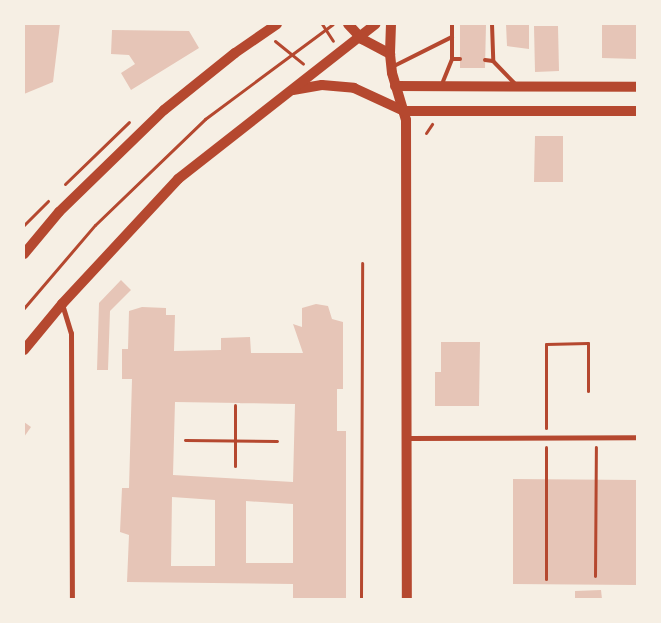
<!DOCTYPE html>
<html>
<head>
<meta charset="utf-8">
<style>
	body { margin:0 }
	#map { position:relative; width:661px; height:623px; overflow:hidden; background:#f6efe4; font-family:Literata,serif }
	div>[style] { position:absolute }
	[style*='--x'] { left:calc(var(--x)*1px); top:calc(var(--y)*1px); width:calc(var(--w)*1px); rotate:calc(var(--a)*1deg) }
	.building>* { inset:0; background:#e6c5b7 }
	.path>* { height:3px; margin:-1.5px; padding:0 1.5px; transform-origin:1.5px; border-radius:1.5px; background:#b5482f }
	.service>* { height:4px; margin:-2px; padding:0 2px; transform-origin:2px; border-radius:2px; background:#b5482f }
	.minor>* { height:5px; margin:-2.5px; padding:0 2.5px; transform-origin:2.5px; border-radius:2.5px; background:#b5482f }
	.secondary>* { height:10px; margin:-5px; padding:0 5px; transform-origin:5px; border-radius:5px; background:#b5482f }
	span { translate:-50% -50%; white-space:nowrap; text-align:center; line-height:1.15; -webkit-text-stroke:5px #f6efe4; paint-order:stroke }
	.frame { position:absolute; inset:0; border:25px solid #f6efe4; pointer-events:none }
</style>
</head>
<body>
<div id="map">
	<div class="building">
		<i style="clip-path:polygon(24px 24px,60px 24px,53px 82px,24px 94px)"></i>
		<i style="clip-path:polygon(460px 24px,486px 24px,485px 68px,460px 68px)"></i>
		<i style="clip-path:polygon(506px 24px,529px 24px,529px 49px,507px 46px)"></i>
		<i style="clip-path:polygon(602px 24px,637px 24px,637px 59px,602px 58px)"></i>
		<i style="clip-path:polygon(534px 26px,558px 26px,559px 71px,535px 72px)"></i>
		<i style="clip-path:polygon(112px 30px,189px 31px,199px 48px,131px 90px,121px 73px,135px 64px,129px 55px,111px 54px)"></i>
		<i style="clip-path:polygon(535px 136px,563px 136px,563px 182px,534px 182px)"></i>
		<i style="clip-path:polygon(121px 280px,131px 290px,110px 311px,108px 370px,97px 370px,99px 303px)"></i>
		<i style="clip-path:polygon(evenodd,316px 304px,328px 306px,332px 319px,343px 322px,343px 389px,337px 389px,337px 431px,346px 431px,346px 599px,293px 599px,293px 584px,127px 582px,129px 535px,120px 532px,122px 488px,129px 488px,132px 379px,122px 379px,122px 349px,128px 349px,129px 311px,142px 307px,166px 308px,166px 315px,175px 315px,174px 351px,221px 350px,221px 338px,250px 337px,251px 353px,303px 353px,293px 324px,302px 327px,302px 308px,316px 304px,175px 402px,295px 404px,293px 482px,173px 475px,175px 402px,316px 304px,172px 497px,215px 500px,215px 566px,171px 566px,172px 497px,316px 304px,246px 501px,293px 504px,293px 563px,246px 563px,246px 501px)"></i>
		<i style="clip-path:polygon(441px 342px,480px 342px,479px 406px,435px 406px,435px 372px,441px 372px)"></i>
		<i style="clip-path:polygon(24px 422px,31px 427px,24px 437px)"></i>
		<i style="clip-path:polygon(513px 479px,637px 480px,637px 585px,513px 584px)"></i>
		<i style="clip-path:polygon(601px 590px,602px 599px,575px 599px,575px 591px)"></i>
	</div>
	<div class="path">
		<i style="--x:322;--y:24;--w:20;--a:57"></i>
		<i style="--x:275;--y:41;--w:36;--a:39"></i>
		<i style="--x:426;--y:133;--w:11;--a:-56"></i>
		<i style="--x:65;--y:184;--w:89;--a:-44.1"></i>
		<i style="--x:24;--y:225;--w:34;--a:-45"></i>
		<i style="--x:24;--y:308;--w:109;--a:-49.5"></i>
		<i style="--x:95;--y:225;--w:153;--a:-43.9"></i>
		<i style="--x:205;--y:119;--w:159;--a:-36.6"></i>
		<i style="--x:235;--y:405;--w:61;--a:90"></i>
		<i style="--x:546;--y:428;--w:84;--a:-90"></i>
		<i style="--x:546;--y:344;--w:42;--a:-1.4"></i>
		<i style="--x:588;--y:343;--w:48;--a:90"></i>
		<i style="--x:185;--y:440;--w:92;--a:0.6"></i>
		<i style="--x:546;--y:447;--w:132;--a:90"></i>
		<i style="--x:595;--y:576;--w:129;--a:-89.6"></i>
		<i style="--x:361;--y:599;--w:336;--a:-89.8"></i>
	</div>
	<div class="service">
		<i style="--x:492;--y:24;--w:37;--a:88"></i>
		<i style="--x:452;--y:59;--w:8;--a:0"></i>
		<i style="--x:485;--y:60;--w:8;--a:7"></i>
		<i style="--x:493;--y:61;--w:33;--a:46"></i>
		<i style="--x:394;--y:66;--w:65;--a:-26.6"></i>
		<i style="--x:442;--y:84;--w:27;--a:-68"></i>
		<i style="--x:452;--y:59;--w:35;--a:-90"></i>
	</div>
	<div class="minor">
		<i style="--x:62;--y:304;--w:30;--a:73"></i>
		<i style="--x:71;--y:333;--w:266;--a:89.8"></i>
		<i style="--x:406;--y:438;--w:231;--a:-0.2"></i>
	</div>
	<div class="secondary">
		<i style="--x:348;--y:24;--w:21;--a:47"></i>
		<i style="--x:362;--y:39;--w:32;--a:28"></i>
		<i style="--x:391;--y:24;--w:30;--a:92"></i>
		<i style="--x:390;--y:54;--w:19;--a:84"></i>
		<i style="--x:392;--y:73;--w:49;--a:73.4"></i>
		<i style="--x:406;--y:120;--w:479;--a:89.9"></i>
		<i style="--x:395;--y:86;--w:242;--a:0.2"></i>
		<i style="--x:293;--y:90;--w:29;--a:-10"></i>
		<i style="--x:322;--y:85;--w:32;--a:5"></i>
		<i style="--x:354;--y:88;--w:55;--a:24.7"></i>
		<i style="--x:404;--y:111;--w:233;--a:0"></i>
		<i style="--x:24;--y:254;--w:55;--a:-50.2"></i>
		<i style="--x:59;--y:212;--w:146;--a:-44.2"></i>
		<i style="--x:164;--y:110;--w:91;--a:-38.8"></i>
		<i style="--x:235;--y:53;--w:51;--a:-34.6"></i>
		<i style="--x:24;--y:350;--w:60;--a:-50.4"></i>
		<i style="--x:62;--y:304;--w:171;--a:-47.1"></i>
		<i style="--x:178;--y:179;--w:251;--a:-38.1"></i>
	</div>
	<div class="frame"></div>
</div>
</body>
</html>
